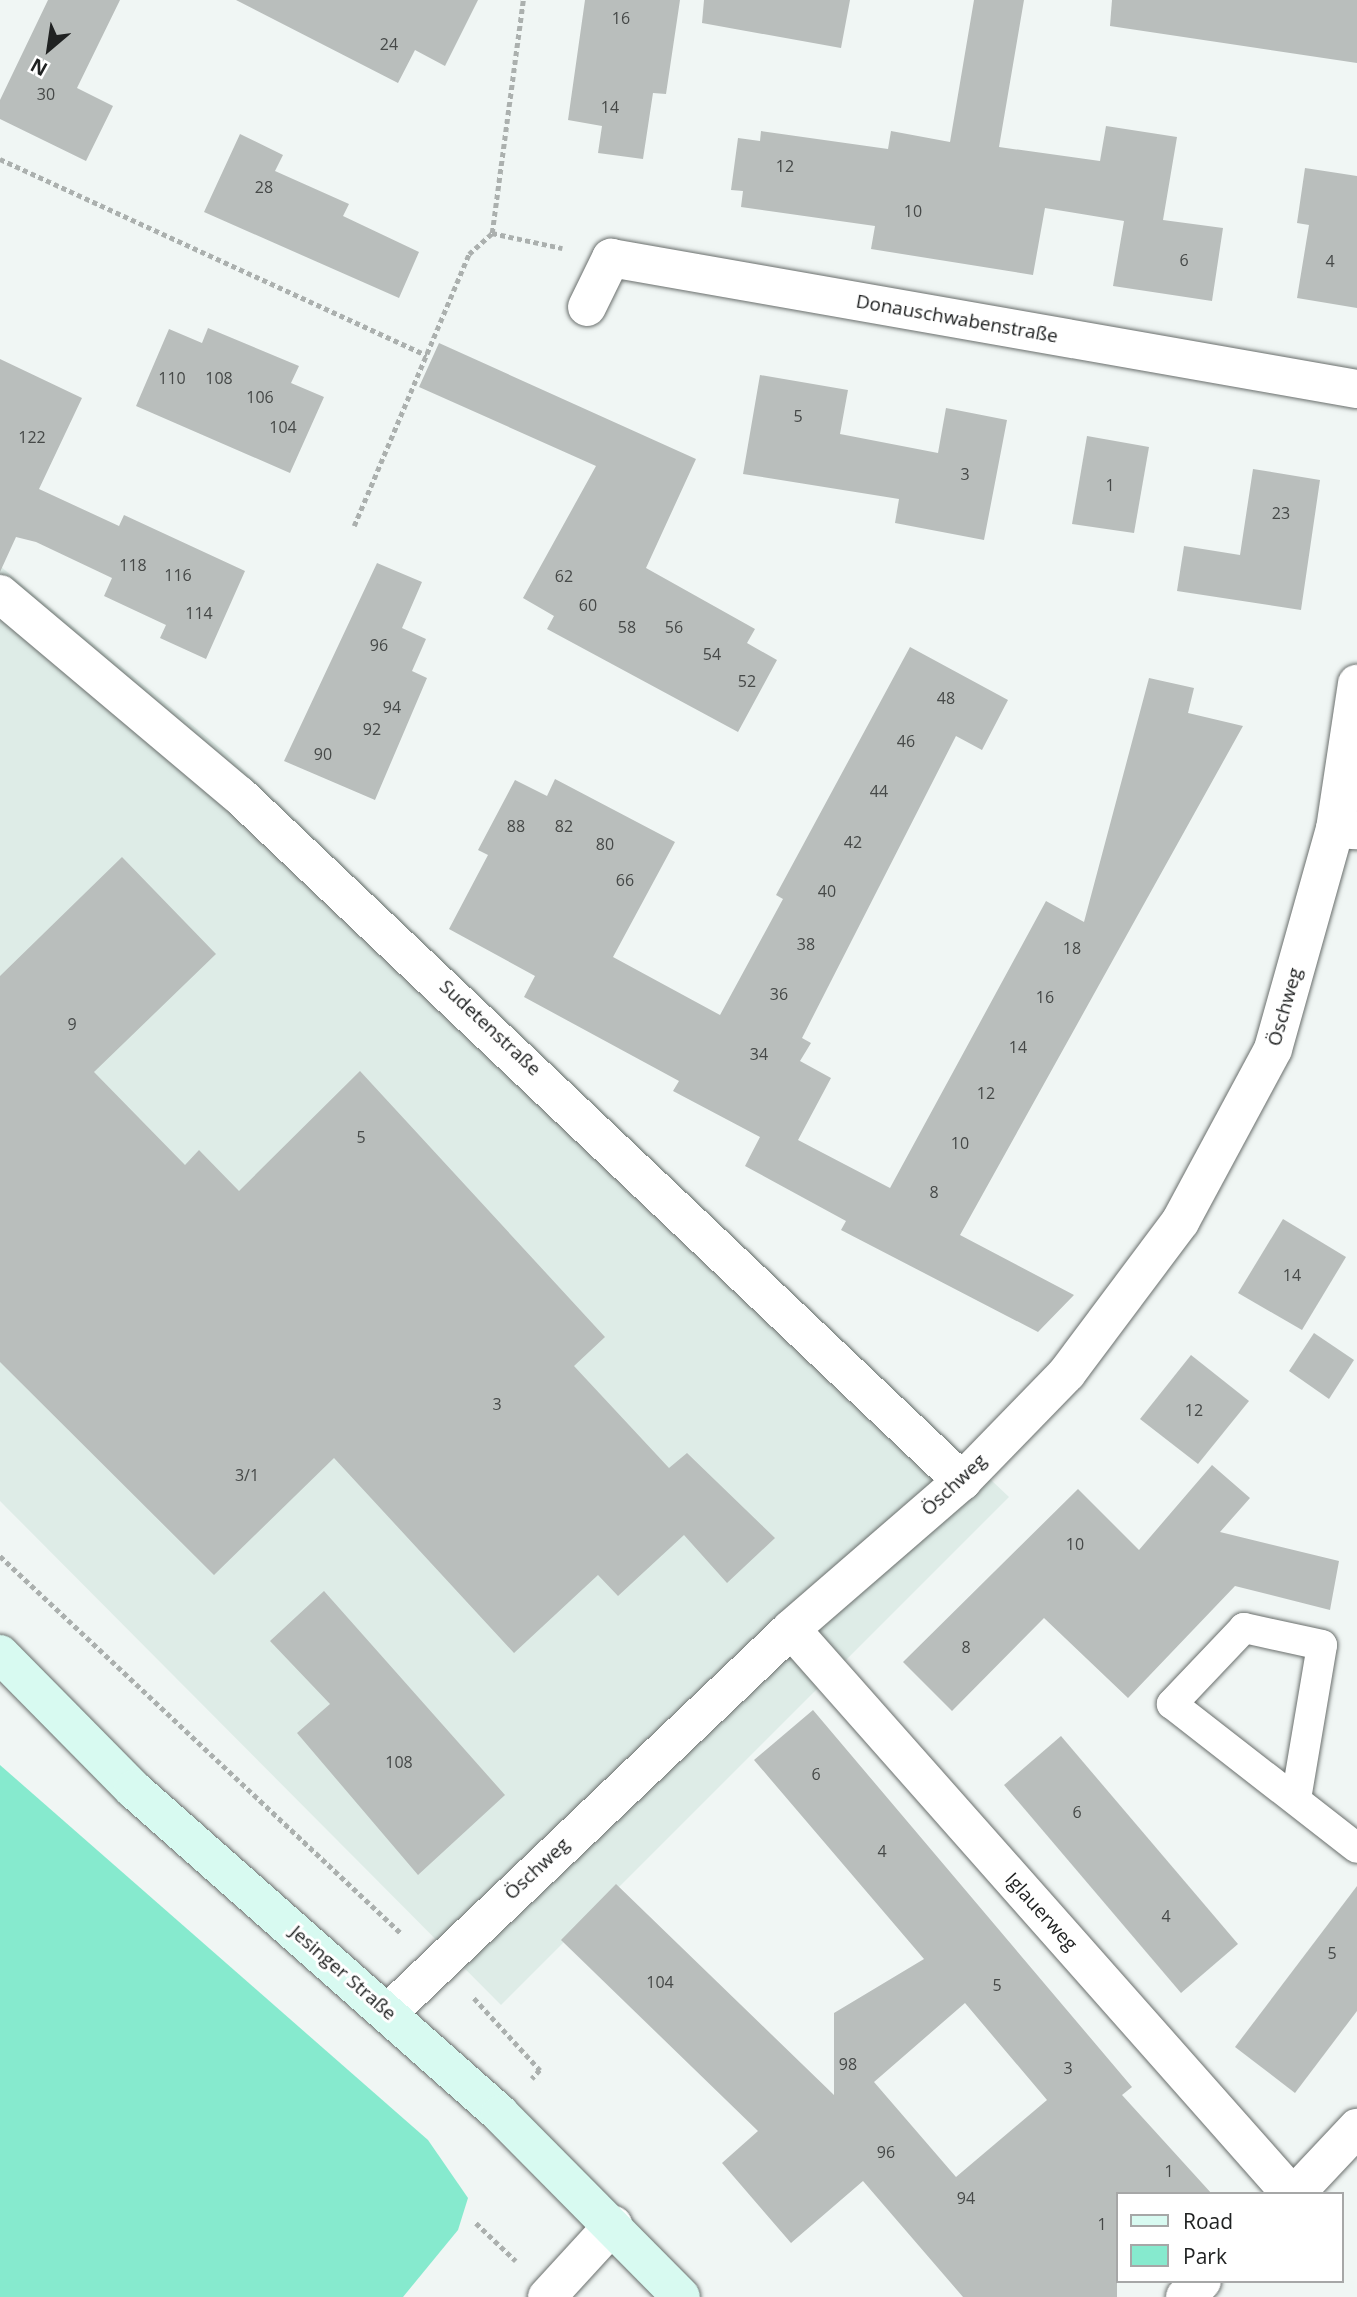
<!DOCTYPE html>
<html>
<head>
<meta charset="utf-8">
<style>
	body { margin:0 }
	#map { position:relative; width:1357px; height:2297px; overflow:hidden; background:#f0f6f4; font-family:"Open Sans",sans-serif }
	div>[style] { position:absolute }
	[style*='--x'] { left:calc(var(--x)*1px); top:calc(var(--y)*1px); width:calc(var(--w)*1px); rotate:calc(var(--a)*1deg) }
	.built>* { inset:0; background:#deece7 }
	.green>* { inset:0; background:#86eace }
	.building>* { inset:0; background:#b9bebc }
	.path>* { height:4.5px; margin-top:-2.25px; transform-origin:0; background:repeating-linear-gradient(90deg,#abb0ae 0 5px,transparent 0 8.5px) }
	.roads { filter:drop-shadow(0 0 2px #6a6f6d) drop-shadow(0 0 2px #6a6f6d) }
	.service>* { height:30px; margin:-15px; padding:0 15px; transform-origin:15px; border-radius:15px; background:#fff }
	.minor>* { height:38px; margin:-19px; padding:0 19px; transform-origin:19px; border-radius:19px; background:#fff }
	.tertiary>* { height:38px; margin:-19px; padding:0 19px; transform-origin:19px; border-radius:19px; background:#fff }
	.secondary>* { height:38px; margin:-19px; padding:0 19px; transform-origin:19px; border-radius:19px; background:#d8faf1 }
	span { translate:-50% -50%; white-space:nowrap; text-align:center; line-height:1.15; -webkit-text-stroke:6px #fff; paint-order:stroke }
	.number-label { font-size:16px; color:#464948 }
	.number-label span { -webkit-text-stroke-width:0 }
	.street-label { font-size:19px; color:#202222 }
	.legend { position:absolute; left:1116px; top:2192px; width:228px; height:91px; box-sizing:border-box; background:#fff; border:2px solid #a6a7a7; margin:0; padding:9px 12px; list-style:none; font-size:21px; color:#202222 }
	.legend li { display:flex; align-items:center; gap:14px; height:35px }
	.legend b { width:35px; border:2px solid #a6a7a7 }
	.north { position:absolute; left:14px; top:14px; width:70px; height:70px; -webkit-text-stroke:5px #fff; paint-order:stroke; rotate:209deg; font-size:19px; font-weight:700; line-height:28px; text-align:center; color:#202222 }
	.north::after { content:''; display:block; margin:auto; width:24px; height:32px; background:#202222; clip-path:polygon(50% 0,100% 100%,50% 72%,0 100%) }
</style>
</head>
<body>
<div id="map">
	<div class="built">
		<i style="clip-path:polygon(0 566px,226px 753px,1009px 1497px,501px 2005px,0 1501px)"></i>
	</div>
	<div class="green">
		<i style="clip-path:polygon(0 1765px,428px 2140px,468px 2198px,458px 2230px,403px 2297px,0 2297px)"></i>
	</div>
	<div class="building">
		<i style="clip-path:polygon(48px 0,120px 0,77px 88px,113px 106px,86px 161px,0 119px,0 100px)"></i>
		<i style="clip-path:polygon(236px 0,478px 0,445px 66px,415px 50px,398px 83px)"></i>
		<i style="clip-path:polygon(585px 0,680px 0,666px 94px,653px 93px,643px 159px,598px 153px,602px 126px,568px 120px)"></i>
		<i style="clip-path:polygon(704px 0,850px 0,841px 48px,702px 23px)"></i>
		<i style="clip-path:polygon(974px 0,1024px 0,999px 147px,1100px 161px,1106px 126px,1177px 137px,1163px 220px,1223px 228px,1212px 301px,1113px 286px,1124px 221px,1045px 208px,1033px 275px,871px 249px,875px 226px,741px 207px,743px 191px,731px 190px,738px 138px,760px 141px,761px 131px,888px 149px,891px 131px,950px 142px)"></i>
		<i style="clip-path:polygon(1112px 0,1357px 0,1357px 63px,1110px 26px)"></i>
		<i style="clip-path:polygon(240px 134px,283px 155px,275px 171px,349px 204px,343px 216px,419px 252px,399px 298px,204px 212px)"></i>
		<i style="clip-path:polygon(1305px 168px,1357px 176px,1357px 308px,1297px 298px,1309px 225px,1297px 223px)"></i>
		<i style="clip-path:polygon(208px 328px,299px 366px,291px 383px,324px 397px,290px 473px,136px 406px,169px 329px,202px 343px)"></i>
		<i style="clip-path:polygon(439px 343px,696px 459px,646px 568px,755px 629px,747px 643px,777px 660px,738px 732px,547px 629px,554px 616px,523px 598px,596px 466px,419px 387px)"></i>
		<i style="clip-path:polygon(0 359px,82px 398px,39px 489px,119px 526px,124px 515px,245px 571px,206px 659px,160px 638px,166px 625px,104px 596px,112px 578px,36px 542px,16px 537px,0 572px)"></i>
		<i style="clip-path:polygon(760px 375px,848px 390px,840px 434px,938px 453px,946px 408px,1007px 420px,984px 540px,895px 523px,899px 499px,743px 474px)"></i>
		<i style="clip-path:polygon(1087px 436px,1149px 447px,1134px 533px,1072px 524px)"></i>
		<i style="clip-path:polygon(1253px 469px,1320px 480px,1301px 610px,1177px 591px,1184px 546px,1240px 555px)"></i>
		<i style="clip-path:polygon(377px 563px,422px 582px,402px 628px,426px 639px,412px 671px,427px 678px,375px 800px,284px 761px)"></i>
		<i style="clip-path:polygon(910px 647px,1008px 700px,982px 750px,956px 736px,802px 1038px,811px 1043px,800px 1061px,831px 1078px,798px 1140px,890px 1188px,1046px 901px,1084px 922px,1149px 678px,1194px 688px,1188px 713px,1243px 726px,960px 1235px,1074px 1295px,1038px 1332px,841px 1230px,846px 1221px,745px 1166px,760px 1137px,673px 1091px,679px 1081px,524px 997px,535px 976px,449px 929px,488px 855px,478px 850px,515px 780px,547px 796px,555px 779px,675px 842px,613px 957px,720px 1015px,783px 899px,776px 895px)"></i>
		<i style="clip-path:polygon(122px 857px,216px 954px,94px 1072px,185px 1165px,199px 1150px,239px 1191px,360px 1071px,605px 1337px,574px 1366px,669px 1468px,687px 1453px,775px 1538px,727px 1583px,684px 1535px,618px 1596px,598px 1575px,514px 1653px,334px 1458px,214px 1575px,0 1362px,0 976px)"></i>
		<i style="clip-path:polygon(1283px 1219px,1346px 1257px,1302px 1330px,1238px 1293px)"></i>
		<i style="clip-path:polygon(1314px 1333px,1354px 1360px,1329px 1399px,1289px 1371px)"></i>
		<i style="clip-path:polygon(1191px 1355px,1249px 1401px,1198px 1464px,1140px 1419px)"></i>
		<i style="clip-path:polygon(1212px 1465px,1250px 1498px,1220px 1532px,1339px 1561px,1330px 1610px,1235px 1586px,1128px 1698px,1044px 1618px,952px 1711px,903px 1662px,1078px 1489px,1139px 1550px)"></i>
		<i style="clip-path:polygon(324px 1591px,505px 1795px,418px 1875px,297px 1733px,330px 1704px,270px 1641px)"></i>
		<i style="clip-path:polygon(evenodd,813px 1710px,1132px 2087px,1122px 2095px,1212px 2194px,1117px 2194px,1117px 2297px,963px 2297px,863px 2181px,791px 2243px,722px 2163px,758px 2131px,561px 1940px,616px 1884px,834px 2095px,834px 2013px,924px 1959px,754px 1760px,813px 1710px,965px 2003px,1047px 2100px,956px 2177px,874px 2082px,965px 2003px)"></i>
		<i style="clip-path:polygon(1061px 1736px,1238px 1944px,1181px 1993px,1004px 1785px)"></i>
		<i style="clip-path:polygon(1357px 1886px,1357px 2011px,1295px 2093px,1235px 2047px)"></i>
	</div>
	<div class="path">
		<i style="--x:0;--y:159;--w:470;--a:24.7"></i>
		<i style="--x:492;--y:233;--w:235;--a:-82.4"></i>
		<i style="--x:354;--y:526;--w:295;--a:-67.1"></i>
		<i style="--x:469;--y:254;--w:31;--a:-42"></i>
		<i style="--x:492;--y:233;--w:72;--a:12.1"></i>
		<i style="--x:0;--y:1556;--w:552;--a:43.24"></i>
		<i style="--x:474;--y:1998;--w:98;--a:47.5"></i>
		<i style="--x:540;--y:2070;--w:12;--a:132"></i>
		<i style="--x:476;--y:2223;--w:55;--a:43.5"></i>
	</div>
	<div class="roads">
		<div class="service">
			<i style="--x:1296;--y:1799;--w:156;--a:-80.4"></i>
			<i style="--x:1322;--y:1645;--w:80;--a:-167.7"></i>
			<i style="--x:1244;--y:1628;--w:105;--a:133.5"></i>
			<i style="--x:1172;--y:1704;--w:234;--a:37.9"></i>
		</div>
		<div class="minor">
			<i style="--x:587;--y:307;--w:55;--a:-63.9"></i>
			<i style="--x:611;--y:258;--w:757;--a:9.96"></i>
			<i style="--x:0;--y:594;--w:312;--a:40.1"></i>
			<i style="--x:239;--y:795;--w:997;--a:43.5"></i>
			<i style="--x:1335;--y:829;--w:147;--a:-81.4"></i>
			<i style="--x:791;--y:1629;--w:754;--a:48.49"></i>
			<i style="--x:389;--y:2012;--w:555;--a:-43.61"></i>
			<i style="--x:791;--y:1629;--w:226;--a:-40.9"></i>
			<i style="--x:962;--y:1481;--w:151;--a:-45.8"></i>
			<i style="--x:1067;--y:1373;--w:189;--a:-53.2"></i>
			<i style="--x:1180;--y:1222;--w:196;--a:-61.7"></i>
			<i style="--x:1273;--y:1049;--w:229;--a:-74.3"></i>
			<i style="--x:1335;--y:829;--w:22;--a:3"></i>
			<i style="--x:1295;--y:2194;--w:91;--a:-46.8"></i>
			<i style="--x:1185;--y:2297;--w:23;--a:-43"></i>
		</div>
		<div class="tertiary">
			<i style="--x:547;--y:2297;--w:98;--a:-47.5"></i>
		</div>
		<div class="secondary">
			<i style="--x:0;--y:1654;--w:190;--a:45.4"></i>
			<i style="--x:133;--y:1789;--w:490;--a:41.5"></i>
			<i style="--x:500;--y:2114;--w:257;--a:45.3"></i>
		</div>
	</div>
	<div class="number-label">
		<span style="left:621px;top:18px">16</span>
		<span style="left:389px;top:44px">24</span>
		<span style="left:46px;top:94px">30</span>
		<span style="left:610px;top:107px">14</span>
		<span style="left:785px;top:166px">12</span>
		<span style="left:264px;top:187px">28</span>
		<span style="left:913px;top:211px">10</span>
		<span style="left:1184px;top:260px">6</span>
		<span style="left:1330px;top:261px">4</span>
		<span style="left:172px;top:378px">110</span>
		<span style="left:219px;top:378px">108</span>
		<span style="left:260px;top:397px">106</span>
		<span style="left:798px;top:416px">5</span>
		<span style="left:283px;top:427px">104</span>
		<span style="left:32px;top:437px">122</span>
		<span style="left:965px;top:474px">3</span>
		<span style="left:1110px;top:485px">1</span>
		<span style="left:1281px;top:513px">23</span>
		<span style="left:133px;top:565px">118</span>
		<span style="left:178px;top:575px">116</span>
		<span style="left:564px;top:576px">62</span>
		<span style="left:588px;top:605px">60</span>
		<span style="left:199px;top:613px">114</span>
		<span style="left:627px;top:627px">58</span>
		<span style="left:674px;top:627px">56</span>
		<span style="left:379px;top:645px">96</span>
		<span style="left:712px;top:654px">54</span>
		<span style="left:747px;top:681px">52</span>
		<span style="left:946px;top:698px">48</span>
		<span style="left:392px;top:707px">94</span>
		<span style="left:372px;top:729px">92</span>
		<span style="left:906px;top:741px">46</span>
		<span style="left:323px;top:754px">90</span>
		<span style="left:879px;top:791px">44</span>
		<span style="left:516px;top:826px">88</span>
		<span style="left:564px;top:826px">82</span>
		<span style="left:853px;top:842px">42</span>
		<span style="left:605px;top:844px">80</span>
		<span style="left:625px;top:880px">66</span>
		<span style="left:827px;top:891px">40</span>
		<span style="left:806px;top:944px">38</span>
		<span style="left:1072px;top:948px">18</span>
		<span style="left:779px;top:994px">36</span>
		<span style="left:1045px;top:997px">16</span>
		<span style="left:72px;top:1024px">9</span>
		<span style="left:1018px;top:1047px">14</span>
		<span style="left:759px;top:1054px">34</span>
		<span style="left:986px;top:1093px">12</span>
		<span style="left:361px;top:1137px">5</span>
		<span style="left:960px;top:1143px">10</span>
		<span style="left:934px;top:1192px">8</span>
		<span style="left:1292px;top:1275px">14</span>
		<span style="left:497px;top:1404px">3</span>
		<span style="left:1194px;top:1410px">12</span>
		<span style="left:247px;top:1475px">3/1</span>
		<span style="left:1075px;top:1544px">10</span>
		<span style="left:966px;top:1647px">8</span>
		<span style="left:399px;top:1762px">108</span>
		<span style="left:816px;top:1774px">6</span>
		<span style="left:1077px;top:1812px">6</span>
		<span style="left:882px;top:1851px">4</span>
		<span style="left:1166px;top:1916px">4</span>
		<span style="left:1332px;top:1953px">5</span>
		<span style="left:660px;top:1982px">104</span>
		<span style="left:997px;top:1985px">5</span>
		<span style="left:848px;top:2064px">98</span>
		<span style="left:1068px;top:2068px">3</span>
		<span style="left:886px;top:2152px">96</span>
		<span style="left:1169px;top:2171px">1</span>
		<span style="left:966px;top:2198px">94</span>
		<span style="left:1102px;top:2224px">1</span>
	</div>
	<div class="street-label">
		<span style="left:957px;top:319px;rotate:10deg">Donauschwabenstraße</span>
		<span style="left:1285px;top:1007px;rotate:-74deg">Öschweg</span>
		<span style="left:490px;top:1028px;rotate:43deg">Sudetenstraße</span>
		<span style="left:954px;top:1485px;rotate:-43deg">Öschweg</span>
		<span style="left:537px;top:1869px;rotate:-43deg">Öschweg</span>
		<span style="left:1041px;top:1912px;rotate:48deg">Iglauerweg</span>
		<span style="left:343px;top:1973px;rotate:41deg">Jesinger Straße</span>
	</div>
	<ul class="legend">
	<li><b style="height:9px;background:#d8faf1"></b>Road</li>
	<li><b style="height:19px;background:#86eace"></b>Park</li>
	</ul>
	<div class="north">N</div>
</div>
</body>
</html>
